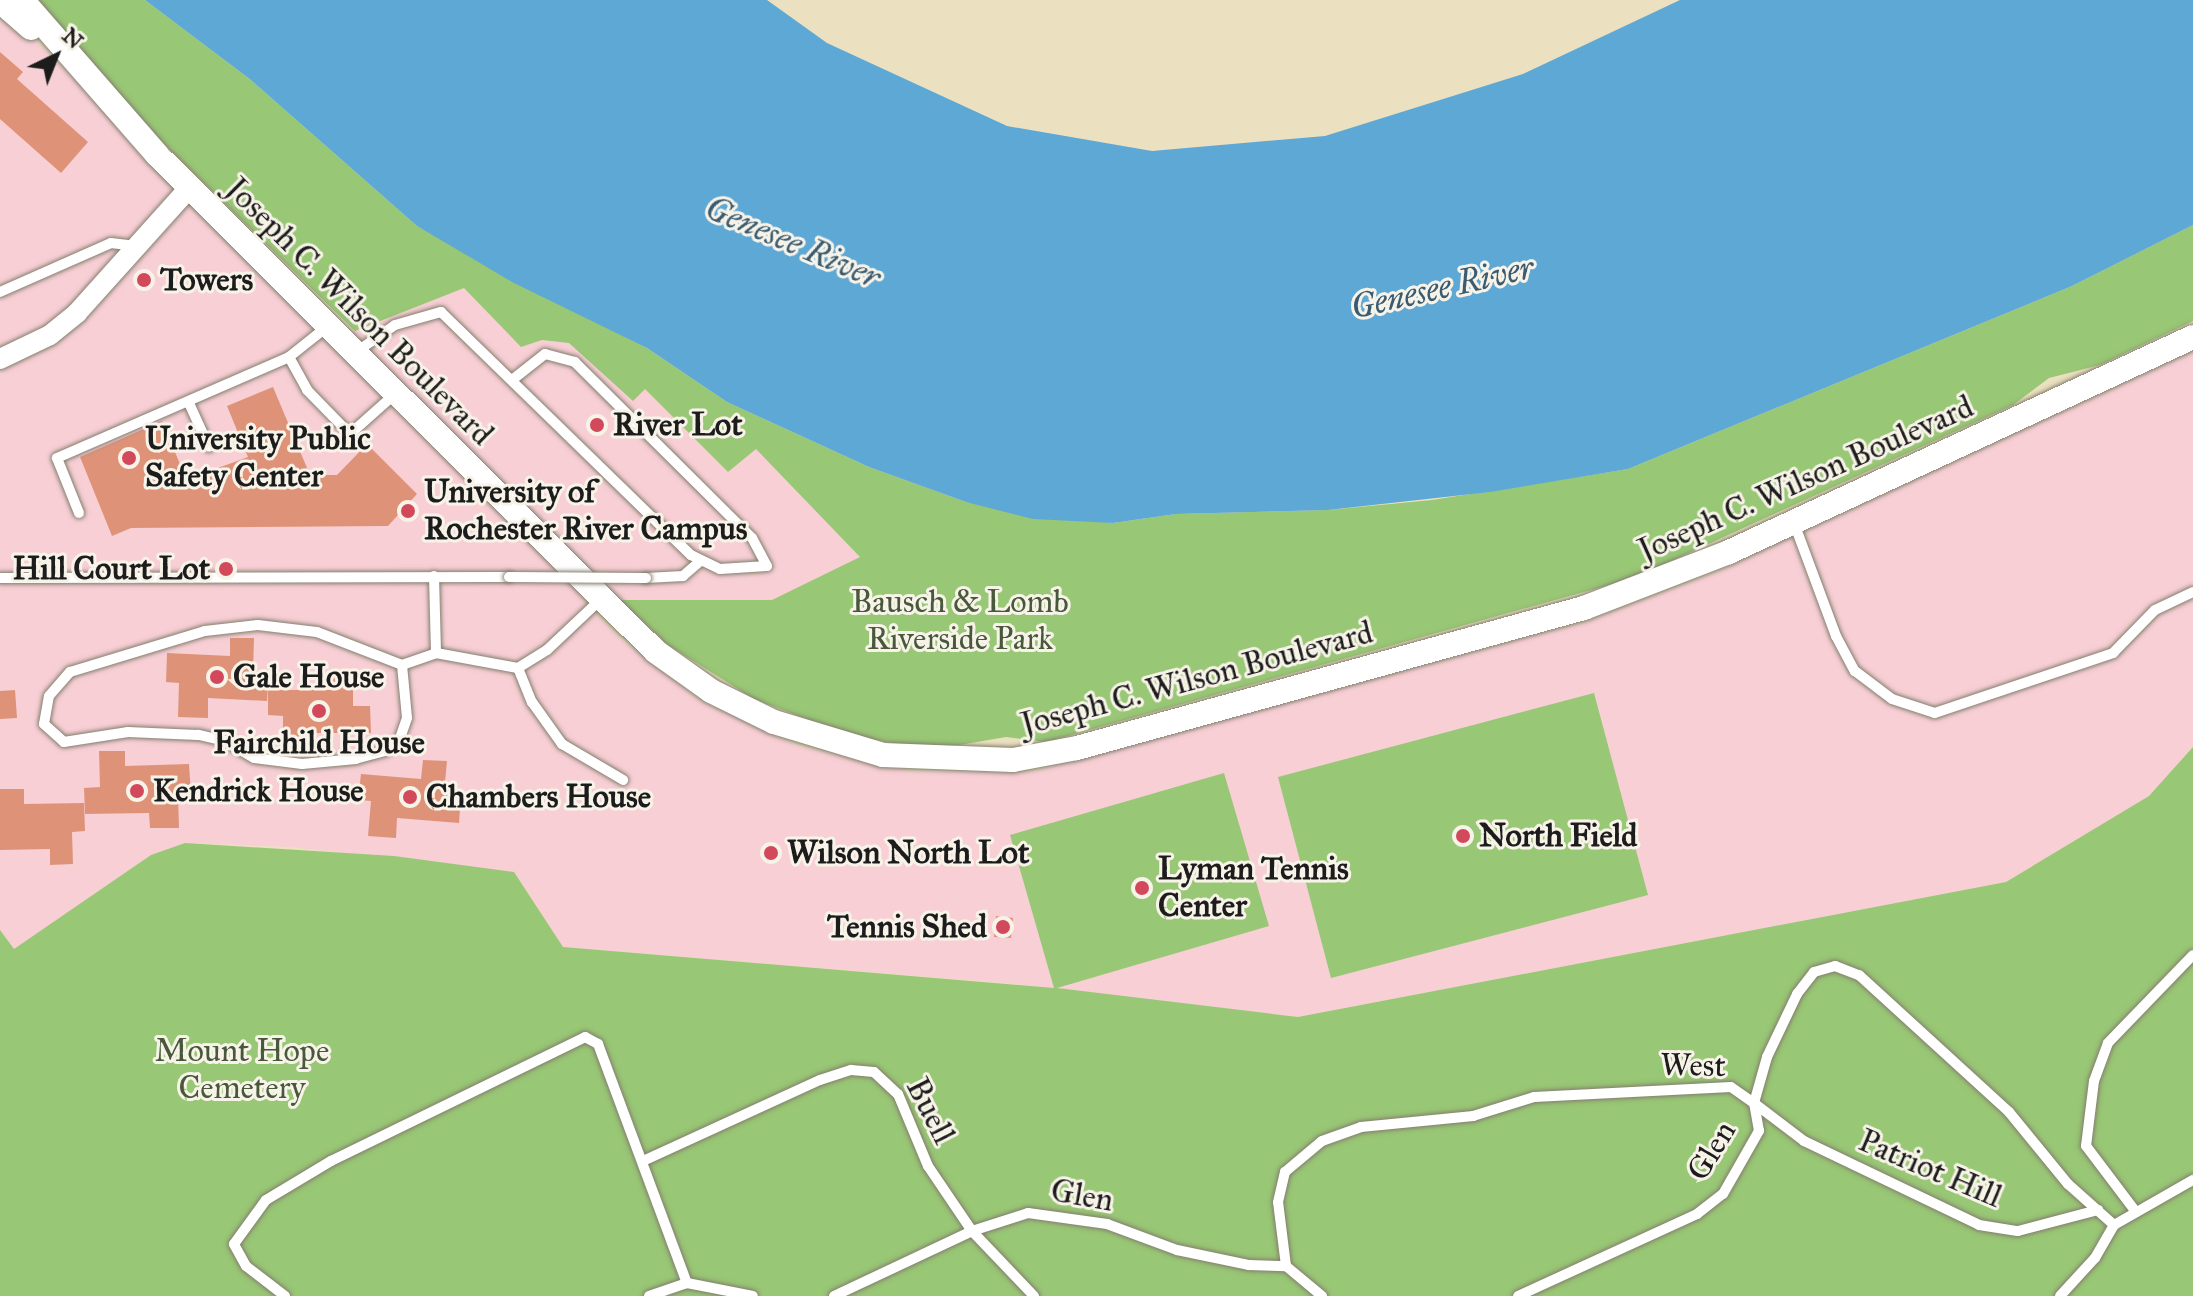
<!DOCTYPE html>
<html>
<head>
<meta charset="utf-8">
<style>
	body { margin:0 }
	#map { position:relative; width:2193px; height:1296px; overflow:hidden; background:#ebe1c0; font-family:"IM FELL Great Primer",serif }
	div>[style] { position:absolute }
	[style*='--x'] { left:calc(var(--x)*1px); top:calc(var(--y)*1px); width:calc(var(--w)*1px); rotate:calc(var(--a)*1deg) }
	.built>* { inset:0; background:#f7cfd5 }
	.green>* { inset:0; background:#98c775 }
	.water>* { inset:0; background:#5ea8d6 }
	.building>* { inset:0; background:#de9379 }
	.roads { filter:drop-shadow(0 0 2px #847e6e) drop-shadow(0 0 2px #847e6e) }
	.service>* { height:10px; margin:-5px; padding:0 5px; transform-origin:5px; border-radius:5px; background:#fff }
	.minor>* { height:20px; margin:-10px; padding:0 10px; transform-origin:10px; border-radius:10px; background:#fff }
	.tertiary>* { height:24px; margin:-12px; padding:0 12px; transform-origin:12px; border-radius:12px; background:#fff }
	.bridges { filter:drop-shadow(0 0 2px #847e6e) drop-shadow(0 0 2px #847e6e) }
	.service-bridge>* { height:10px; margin:-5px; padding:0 5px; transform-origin:5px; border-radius:5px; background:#fff }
	.dots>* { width:22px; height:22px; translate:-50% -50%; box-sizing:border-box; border:4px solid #f7f3e8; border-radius:50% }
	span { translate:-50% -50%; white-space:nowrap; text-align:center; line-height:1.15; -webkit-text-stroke:6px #f7f3e8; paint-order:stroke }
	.poi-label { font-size:32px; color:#1c1c1c; font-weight:700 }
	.left { translate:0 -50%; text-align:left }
	.right { translate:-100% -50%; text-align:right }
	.street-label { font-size:32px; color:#1c1c1c }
	.park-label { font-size:32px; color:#47583b }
	.water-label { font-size:34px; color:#3a5b70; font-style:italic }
	.north { position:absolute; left:16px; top:16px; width:80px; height:80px; -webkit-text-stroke:6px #f7f3e8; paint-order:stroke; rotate:43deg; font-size:22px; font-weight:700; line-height:32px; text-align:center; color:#1c1c1c }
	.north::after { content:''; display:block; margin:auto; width:28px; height:36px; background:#1c1c1c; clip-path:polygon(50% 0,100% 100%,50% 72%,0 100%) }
</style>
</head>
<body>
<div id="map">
	<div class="built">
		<i style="clip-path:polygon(0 7px,67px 70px,152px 165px,327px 342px,464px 288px,521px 347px,542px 340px,569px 343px,634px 400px,645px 389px,728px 472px,756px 449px,861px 557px,772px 600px,583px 600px,619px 638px,701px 701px,798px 746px,916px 772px,1030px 772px,1584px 622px,1714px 573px,2193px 351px,2193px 747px,2149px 796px,2006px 882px,1298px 1017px,1017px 984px,563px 947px,514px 872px,290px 847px,185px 843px,151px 855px,13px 950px,0 930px)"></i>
	</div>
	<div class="green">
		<i style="clip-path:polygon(33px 0,145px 0,251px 80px,417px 226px,647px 348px,727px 402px,869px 467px,966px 502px,1113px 523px,1176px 514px,1328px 510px,1432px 500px,1628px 469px,2072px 286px,2193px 225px,2193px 321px,2100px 365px,2049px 378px,2013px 405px,1634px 578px,1046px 742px,1006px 737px,942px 748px,898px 744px,849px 735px,754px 699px,668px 645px,620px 600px,772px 600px,860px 557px,756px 449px,728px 472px,645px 389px,633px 401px,569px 343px,542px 340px,521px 347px,464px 288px,355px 331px,160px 140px)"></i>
		<i style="clip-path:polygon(1594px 693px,1648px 895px,1331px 978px,1278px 777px)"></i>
		<i style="clip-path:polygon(2193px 747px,2193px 1296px,0 1296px,0 930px,14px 949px,151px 855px,185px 843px,394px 856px,514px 872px,563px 947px,1054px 988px,1010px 835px,1224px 773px,1269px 926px,1057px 988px,1298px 1017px,2006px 882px,2149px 796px)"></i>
	</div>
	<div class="water">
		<i style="clip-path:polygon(145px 0,767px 0,827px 43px,1007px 126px,1152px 151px,1325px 136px,1523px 74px,1680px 0,2193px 0,2193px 225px,2072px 286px,1628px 469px,1490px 492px,1328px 510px,1176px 514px,1113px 523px,1033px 519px,966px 502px,869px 467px,727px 402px,647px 348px,514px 283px,417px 226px,251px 80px)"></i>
	</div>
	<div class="building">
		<i style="clip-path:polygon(0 52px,23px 72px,17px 79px,88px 142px,61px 173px,0 119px)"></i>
		<i style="clip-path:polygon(273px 387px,310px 475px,337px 475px,367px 444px,417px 494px,388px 526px,131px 528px,112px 536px,80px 457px,162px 421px,185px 476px,219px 476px,218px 468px,248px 457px,227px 406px)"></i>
		<i style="clip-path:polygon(230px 638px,254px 638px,253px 671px,269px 671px,267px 701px,208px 698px,208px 718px,178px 717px,179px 683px,166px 682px,167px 653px,230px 656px)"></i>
		<i style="clip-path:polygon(330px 672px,353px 673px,353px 706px,370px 706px,371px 733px,305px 733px,305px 750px,283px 750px,283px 716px,268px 715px,268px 690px,330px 690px)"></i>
		<i style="clip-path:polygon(15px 690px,17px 718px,0 719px,0 691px)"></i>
		<i style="clip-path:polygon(99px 751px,125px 751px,125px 766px,189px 764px,191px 794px,178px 795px,179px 828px,150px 828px,149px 813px,85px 814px,84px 788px,100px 787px)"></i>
		<i style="clip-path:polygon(423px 760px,447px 761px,444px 793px,461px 795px,459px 823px,397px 818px,396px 838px,368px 836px,371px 801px,358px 800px,361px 774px,421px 779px)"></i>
		<i style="clip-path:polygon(0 789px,24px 789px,24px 804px,84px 803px,85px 831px,72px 832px,73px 864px,50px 865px,50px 849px,0 850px)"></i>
		<i style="clip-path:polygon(996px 916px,1013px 918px,1011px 938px,994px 937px)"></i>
	</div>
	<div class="roads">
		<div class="service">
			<i style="--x:0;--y:292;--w:121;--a:-23.8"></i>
			<i style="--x:111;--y:243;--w:23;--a:7"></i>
			<i style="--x:356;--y:352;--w:47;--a:-34.7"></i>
			<i style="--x:395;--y:325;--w:48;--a:-15.8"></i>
			<i style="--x:441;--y:312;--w:349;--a:44.2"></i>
			<i style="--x:691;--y:555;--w:32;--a:26"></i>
			<i style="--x:720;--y:569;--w:47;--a:-3.7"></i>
			<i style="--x:767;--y:566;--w:32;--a:-118"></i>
			<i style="--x:752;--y:538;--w:250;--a:-135.2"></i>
			<i style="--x:575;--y:362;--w:31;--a:-165"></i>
			<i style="--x:545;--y:354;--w:42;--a:141.8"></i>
			<i style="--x:289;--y:357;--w:38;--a:61"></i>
			<i style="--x:307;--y:390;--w:62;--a:45.7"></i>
			<i style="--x:350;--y:434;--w:62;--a:-41.7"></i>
			<i style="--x:189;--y:403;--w:48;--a:65.6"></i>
			<i style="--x:79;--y:513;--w:59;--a:-111.8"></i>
			<i style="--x:57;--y:458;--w:253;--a:-23.5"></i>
			<i style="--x:289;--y:357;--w:50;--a:-38.5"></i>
			<i style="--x:1794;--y:523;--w:121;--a:69.6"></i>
			<i style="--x:1836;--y:636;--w:40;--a:62"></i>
			<i style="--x:1855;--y:671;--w:46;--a:37.1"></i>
			<i style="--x:1892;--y:699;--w:45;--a:18"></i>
			<i style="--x:1935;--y:713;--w:188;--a:-18.6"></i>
			<i style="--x:2113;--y:653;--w:60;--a:-45.7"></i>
			<i style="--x:2155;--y:610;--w:42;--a:-25.3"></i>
			<i style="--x:434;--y:576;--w:77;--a:88.5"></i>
			<i style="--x:0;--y:578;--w:509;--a:-0.11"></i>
			<i style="--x:646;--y:578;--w:37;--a:-3"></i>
			<i style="--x:683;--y:576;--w:21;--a:-41"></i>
			<i style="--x:258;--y:625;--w:59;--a:6.8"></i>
			<i style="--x:317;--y:632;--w:91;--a:21.2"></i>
			<i style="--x:402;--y:665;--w:53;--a:84.6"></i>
			<i style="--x:407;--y:718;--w:24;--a:109"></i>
			<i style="--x:399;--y:741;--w:17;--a:144"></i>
			<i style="--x:385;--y:751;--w:30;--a:165"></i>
			<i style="--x:356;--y:759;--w:54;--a:174.7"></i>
			<i style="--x:302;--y:764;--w:48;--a:-172.9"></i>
			<i style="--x:254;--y:758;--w:34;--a:-150"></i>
			<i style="--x:225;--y:741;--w:28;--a:-167"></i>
			<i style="--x:198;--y:735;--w:70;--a:-177.5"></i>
			<i style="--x:128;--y:732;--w:65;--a:171.1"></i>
			<i style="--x:64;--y:742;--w:27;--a:-138"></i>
			<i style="--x:44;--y:724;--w:28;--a:-80"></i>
			<i style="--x:49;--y:696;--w:32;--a:-49"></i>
			<i style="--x:70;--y:672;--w:141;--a:-16.9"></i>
			<i style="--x:205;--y:631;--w:53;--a:-6.5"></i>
			<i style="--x:402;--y:665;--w:36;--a:-19"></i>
			<i style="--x:436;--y:653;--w:83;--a:10.4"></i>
			<i style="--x:518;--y:668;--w:34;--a:-32"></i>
			<i style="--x:547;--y:650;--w:73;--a:-43.3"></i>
			<i style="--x:518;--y:668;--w:37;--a:68"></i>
			<i style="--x:532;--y:702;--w:52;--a:54.5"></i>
			<i style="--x:562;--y:744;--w:71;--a:30.5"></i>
			<i style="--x:1754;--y:1103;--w:63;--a:37.2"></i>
			<i style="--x:1804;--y:1141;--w:194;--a:25.6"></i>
			<i style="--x:1979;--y:1225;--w:39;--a:9"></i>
			<i style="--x:2018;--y:1231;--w:83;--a:-14.7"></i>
			<i style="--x:643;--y:1161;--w:195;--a:-24.6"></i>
			<i style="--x:820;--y:1080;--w:33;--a:-18"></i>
			<i style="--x:851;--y:1070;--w:23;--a:5"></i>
			<i style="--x:874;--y:1072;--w:33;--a:43"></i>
			<i style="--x:898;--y:1094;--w:78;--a:67.4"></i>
			<i style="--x:928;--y:1166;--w:78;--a:55.9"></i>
			<i style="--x:972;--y:1231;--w:90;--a:46.4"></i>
			<i style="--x:2136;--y:1212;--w:83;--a:-127.1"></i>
			<i style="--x:2086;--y:1146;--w:65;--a:-83"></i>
			<i style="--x:2094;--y:1081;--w:40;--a:-69.8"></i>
			<i style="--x:2108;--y:1043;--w:122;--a:-46"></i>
			<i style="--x:1286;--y:1266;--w:64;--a:-97.1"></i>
			<i style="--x:1278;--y:1202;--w:31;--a:-77"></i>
			<i style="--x:1285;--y:1172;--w:48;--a:-40"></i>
			<i style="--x:1322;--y:1141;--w:41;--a:-19.7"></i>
			<i style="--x:1361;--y:1127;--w:113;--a:-5.6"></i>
			<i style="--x:1473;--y:1116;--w:64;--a:-17.3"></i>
			<i style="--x:1534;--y:1097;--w:197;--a:-2.9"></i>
			<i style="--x:1731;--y:1087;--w:28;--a:35"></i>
			<i style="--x:1754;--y:1103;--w:48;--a:-74.2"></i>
			<i style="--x:1767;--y:1057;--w:70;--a:-64.5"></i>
			<i style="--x:1797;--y:994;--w:28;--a:-52"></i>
			<i style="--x:1814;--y:972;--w:22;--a:-16"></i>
			<i style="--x:1835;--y:966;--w:26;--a:21"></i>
			<i style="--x:1859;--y:975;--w:203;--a:42.4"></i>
			<i style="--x:2009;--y:1112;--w:93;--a:50.7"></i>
			<i style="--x:2068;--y:1184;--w:62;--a:41.7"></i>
			<i style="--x:285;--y:1296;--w:49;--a:-142.4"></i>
			<i style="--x:246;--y:1266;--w:25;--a:-119"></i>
			<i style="--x:234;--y:1244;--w:54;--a:-54"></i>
			<i style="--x:266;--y:1200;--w:76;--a:-31"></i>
			<i style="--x:331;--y:1161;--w:283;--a:-26"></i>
			<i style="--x:585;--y:1037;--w:15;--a:28"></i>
			<i style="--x:598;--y:1044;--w:255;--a:69.6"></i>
			<i style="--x:687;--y:1283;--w:67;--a:11.1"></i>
			<i style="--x:649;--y:1296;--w:40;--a:-18.9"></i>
			<i style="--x:834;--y:1296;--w:153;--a:-25.2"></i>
			<i style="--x:972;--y:1231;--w:59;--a:-17.8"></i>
			<i style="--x:1028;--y:1213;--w:80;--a:7.9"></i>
			<i style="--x:1107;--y:1224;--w:75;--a:20.4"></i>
			<i style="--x:1177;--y:1250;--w:74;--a:11.8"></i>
			<i style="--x:1249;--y:1265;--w:37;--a:2"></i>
			<i style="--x:1286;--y:1266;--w:47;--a:39.8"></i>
			<i style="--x:1518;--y:1296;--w:197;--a:-24.6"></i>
			<i style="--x:1697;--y:1214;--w:33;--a:-38"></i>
			<i style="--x:1723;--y:1194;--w:73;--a:-60.3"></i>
			<i style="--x:1759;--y:1131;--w:28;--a:-100"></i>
			<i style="--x:2060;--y:1296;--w:52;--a:-47.4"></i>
			<i style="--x:2095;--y:1258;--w:38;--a:-60"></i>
			<i style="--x:2114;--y:1225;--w:91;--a:-29.7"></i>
		</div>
		<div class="minor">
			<i style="--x:0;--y:359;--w:55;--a:-25.6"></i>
			<i style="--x:50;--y:335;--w:35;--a:-39"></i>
			<i style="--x:77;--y:313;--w:168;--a:-48.1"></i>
		</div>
		<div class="tertiary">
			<i style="--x:22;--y:0;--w:206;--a:48.9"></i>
			<i style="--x:157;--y:155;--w:703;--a:44.88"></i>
			<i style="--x:655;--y:651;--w:69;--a:35.5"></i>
			<i style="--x:711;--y:691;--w:70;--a:26.2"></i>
			<i style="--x:774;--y:722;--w:114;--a:16.8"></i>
			<i style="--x:883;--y:755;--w:130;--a:2.2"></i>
			<i style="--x:1013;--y:760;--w:65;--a:-10.6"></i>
			<i style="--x:1077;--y:748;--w:526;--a:-15.44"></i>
			<i style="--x:1584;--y:608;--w:155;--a:-21.1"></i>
			<i style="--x:1729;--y:552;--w:511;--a:-24.86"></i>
			<i style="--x:0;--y:1;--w:41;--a:41.1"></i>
		</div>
	</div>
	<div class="bridges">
		<div class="service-bridge">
			<i style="--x:509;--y:577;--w:137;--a:0.4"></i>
		</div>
	</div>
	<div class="dots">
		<i style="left:144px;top:280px;background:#d1495b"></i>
		<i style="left:597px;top:425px;background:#d1495b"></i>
		<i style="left:129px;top:458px;background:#d1495b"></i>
		<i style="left:408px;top:511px;background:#d1495b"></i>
		<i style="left:226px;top:569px;background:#d1495b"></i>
		<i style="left:217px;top:677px;background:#d1495b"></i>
		<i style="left:319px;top:711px;background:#d1495b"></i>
		<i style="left:137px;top:791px;background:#d1495b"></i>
		<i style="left:410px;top:797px;background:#d1495b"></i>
		<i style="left:1463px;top:836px;background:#d1495b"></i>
		<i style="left:771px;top:853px;background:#d1495b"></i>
		<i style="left:1142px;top:888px;background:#d1495b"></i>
		<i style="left:1003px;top:927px;background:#d1495b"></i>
	</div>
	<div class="poi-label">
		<span class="left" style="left:160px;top:280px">Towers</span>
		<span class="left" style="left:613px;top:425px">River Lot</span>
		<span class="left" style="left:145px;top:458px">University Public<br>Safety Center</span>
		<span class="left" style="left:424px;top:511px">University of<br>Rochester River Campus</span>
		<span class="right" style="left:210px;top:569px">Hill Court Lot</span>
		<span class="left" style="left:233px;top:677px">Gale House</span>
		<span style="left:319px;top:743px">Fairchild House</span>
		<span class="left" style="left:153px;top:791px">Kendrick House</span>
		<span class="left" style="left:426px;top:797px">Chambers House</span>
		<span class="left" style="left:1479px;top:836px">North Field</span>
		<span class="left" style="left:787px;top:853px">Wilson North Lot</span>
		<span class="left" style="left:1158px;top:888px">Lyman Tennis<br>Center</span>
		<span class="right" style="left:987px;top:927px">Tennis Shed</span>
	</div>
	<div class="street-label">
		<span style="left:359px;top:312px;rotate:45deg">Joseph C. Wilson Boulevard</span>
		<span style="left:1806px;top:479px;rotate:-24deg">Joseph C. Wilson Boulevard</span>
		<span style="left:1197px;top:679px;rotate:-15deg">Joseph C. Wilson Boulevard</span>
		<span style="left:1693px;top:1066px;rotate:1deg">West</span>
		<span style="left:930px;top:1111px;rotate:63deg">Buell</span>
		<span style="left:1712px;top:1151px;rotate:-59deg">Glen</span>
		<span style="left:1930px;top:1169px;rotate:23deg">Patriot Hill</span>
		<span style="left:1082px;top:1196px;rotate:10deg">Glen</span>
	</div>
	<div class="park-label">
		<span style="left:960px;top:621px">Bausch &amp; Lomb<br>Riverside Park</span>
		<span style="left:242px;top:1070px">Mount Hope<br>Cemetery</span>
	</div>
	<div class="water-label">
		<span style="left:793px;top:242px;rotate:23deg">Genesee River</span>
		<span style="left:1442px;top:287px;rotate:-13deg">Genesee River</span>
	</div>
	<div class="north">N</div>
</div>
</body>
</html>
